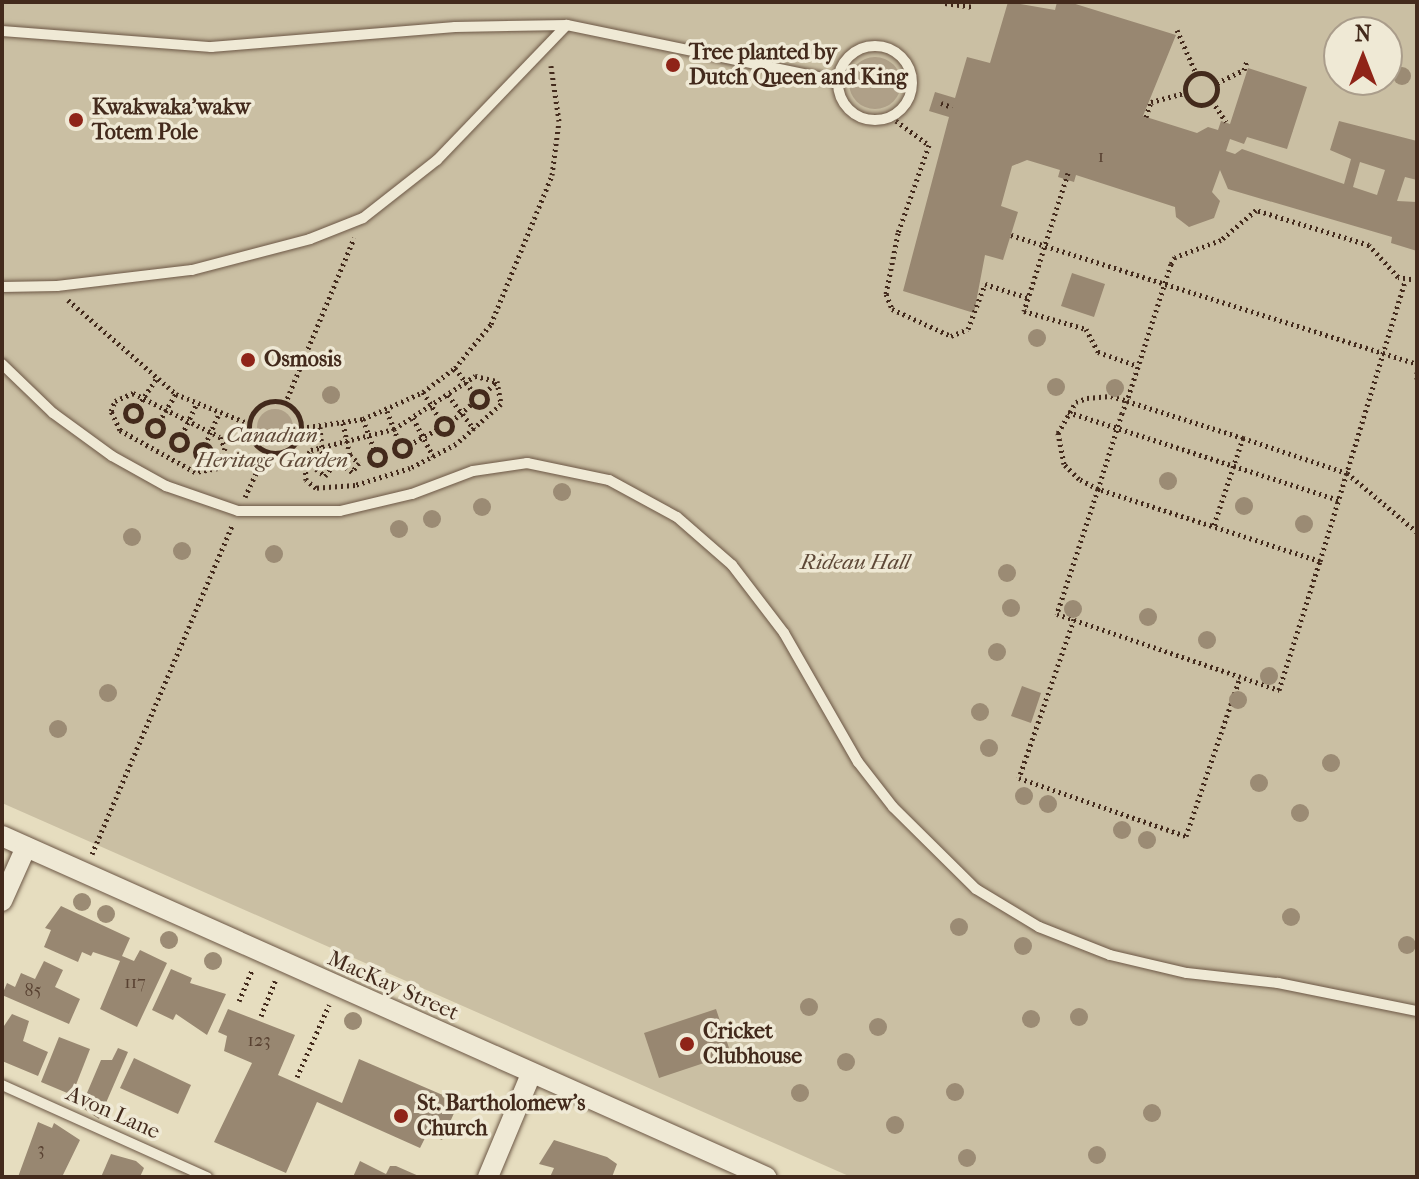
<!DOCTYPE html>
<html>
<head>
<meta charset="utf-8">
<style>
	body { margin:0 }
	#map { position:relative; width:1419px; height:1179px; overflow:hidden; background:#e6ddbf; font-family:"IM FELL French Canon",serif }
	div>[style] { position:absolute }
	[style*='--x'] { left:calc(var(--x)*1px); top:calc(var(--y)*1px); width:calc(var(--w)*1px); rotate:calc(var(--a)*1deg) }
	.green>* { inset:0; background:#cabfa3 }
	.water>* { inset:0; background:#afa088 }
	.round { border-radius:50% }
	.building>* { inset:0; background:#988771 }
	.path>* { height:5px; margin-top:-2.5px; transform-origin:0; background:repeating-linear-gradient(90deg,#432a1c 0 2px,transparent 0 6px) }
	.path>.ring { margin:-2.5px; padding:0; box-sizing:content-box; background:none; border:5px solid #432a1c; border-radius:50% }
	.roads { filter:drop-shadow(0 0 2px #6c5745) drop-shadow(0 0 2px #6c5745) }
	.service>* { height:10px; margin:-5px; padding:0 5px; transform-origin:5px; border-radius:5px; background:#efe9d5 }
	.service>.ring { margin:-5px; padding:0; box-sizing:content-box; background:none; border:10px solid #efe9d5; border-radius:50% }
	.minor>* { height:20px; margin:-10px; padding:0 10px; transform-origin:10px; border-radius:10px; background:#efe9d5 }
	.trees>* { width:18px; height:18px; margin:-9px; border-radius:50%; background:#9b8b74 }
	.dots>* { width:22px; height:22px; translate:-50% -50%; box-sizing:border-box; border:4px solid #efe9d5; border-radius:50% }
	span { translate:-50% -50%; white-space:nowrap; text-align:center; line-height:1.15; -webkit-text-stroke:7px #efe9d5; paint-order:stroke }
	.number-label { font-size:18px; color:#584131 }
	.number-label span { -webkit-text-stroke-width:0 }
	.poi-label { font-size:22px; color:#432a1c; font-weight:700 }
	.left { translate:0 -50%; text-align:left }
	.park-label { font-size:22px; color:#5e4837; font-style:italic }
	.street-label { font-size:22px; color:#432a1c }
	.frame { position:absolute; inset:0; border:4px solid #432a1c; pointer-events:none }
	.north { position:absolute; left:1323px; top:16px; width:80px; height:80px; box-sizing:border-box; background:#efe9d5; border:2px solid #aa9d8b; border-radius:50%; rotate:0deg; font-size:22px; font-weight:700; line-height:32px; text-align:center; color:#432a1c }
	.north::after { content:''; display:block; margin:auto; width:28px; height:36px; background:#8f2418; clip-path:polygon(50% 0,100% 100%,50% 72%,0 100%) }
</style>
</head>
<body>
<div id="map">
	<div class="green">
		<i style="clip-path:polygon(evenodd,2px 2px,1417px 2px,1417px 1177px,851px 1177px,2px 803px,2px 2px,1339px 32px,1387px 32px,1387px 80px,1339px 80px,1339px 32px)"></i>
	</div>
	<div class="water">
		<i class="round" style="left:849px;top:57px;width:52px;height:52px"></i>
		<i class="round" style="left:257px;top:409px;width:36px;height:36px"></i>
	</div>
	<div class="building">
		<i style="clip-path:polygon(evenodd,1008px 2px,1055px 10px,1057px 2px,1069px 2px,1176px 35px,1143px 116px,1197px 133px,1208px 127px,1218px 130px,1221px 121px,1230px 124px,1248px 68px,1307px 87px,1287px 149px,1247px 137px,1244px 144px,1230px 139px,1226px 151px,1235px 154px,1242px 149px,1344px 184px,1351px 159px,1330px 150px,1339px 121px,1417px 141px,1417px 180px,1405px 177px,1397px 201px,1417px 202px,1417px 251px,1391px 243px,1392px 237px,1228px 189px,1220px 170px,1212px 192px,1220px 201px,1214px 218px,1189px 227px,1176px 217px,1175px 207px,1076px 175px,1074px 182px,1058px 177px,1060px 170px,1027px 160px,1012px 166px,1001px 206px,1018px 212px,1003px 260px,985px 255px,974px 313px,903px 291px,949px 117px,929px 111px,935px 92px,955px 98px,967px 57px,990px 63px,1008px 2px,1360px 162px,1385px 170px,1377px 195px,1353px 187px,1360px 162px)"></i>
		<i style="clip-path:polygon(1072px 273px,1105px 284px,1094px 317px,1061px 306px)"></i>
		<i style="clip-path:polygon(1022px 686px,1041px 693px,1031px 723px,1011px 716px)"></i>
		<i style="clip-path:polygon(61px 906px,130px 938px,122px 956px,134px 961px,140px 950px,167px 963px,137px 1027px,100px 1009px,120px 961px,93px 952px,91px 956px,82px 952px,78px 962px,44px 947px,51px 930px,45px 928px)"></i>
		<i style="clip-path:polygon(44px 961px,63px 970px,55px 987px,80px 999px,69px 1024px,2px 995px,7px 983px,15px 987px,21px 973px,35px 979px)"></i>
		<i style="clip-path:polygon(171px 969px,192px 978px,190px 983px,226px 994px,207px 1035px,176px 1014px,173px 1020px,152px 1010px)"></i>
		<i style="clip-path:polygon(228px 1009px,295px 1035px,278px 1075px,342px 1103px,359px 1059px,459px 1102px,442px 1140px,427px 1134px,420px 1148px,317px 1102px,286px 1173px,214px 1142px,252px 1063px,224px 1051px,227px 1036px,218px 1032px)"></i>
		<i style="clip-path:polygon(716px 1009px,731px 1054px,659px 1078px,644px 1033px)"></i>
		<i style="clip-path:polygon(12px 1014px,29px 1021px,23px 1041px,48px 1052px,38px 1076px,2px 1061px,2px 1029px)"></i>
		<i style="clip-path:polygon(59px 1037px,90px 1049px,72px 1095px,41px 1082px)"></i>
		<i style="clip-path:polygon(118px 1048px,128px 1052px,99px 1119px,81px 1107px,101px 1060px,112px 1060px)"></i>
		<i style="clip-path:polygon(134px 1058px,191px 1085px,178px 1114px,120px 1088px)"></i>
		<i style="clip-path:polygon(38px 1122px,52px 1128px,54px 1123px,80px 1140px,62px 1177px,18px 1177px)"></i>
		<i style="clip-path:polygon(554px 1140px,607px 1157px,617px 1164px,612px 1177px,550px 1177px,554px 1168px,539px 1164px)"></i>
		<i style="clip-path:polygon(111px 1154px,136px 1161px,144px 1168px,140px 1177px,101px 1177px)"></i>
		<i style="clip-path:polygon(360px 1161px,386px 1174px,390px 1166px,396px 1166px,421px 1177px,353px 1177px)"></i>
	</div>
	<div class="path">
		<i style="--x:945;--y:3;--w:29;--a:8"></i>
		<i style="--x:1177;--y:30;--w:47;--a:66.2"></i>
		<i class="ring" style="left:1185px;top:73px;width:27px;height:27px"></i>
		<i style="--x:1217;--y:83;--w:30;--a:-26"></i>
		<i style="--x:1244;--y:70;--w:9;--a:-72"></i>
		<i style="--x:1212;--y:101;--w:25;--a:56"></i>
		<i style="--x:941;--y:103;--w:12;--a:20"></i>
		<i style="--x:891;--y:117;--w:47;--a:36.4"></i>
		<i style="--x:929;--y:145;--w:93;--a:109.4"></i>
		<i style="--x:898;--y:233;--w:62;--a:101.1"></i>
		<i style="--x:886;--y:294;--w:16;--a:68"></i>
		<i style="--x:892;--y:309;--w:65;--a:24.6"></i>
		<i style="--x:951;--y:336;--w:18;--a:-22"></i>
		<i style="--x:968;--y:329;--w:48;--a:-69.3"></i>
		<i style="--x:985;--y:284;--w:46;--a:17.7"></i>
		<i style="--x:1146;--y:117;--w:16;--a:-72"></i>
		<i style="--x:1151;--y:102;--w:35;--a:-15"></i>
		<i style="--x:1068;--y:173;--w:145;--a:107.7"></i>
		<i style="--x:1024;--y:311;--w:65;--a:16.2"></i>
		<i style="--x:1086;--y:329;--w:26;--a:62"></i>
		<i style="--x:1098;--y:352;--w:42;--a:19.3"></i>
		<i style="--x:1011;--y:235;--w:426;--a:17.6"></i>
		<i style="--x:1417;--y:280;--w:19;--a:-171"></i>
		<i style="--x:1398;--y:277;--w:43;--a:-132.2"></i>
		<i style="--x:1369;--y:245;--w:118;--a:-162.8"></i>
		<i style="--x:1256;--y:210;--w:46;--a:139.4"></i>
		<i style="--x:1221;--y:240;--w:49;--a:159.7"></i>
		<i style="--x:1175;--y:257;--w:8;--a:120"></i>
		<i style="--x:1171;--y:264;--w:144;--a:107.8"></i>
		<i style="--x:1127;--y:401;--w:13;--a:113"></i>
		<i style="--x:1122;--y:413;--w:80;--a:107.5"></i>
		<i style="--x:1098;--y:489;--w:132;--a:108.2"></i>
		<i style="--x:1057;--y:614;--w:235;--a:18.9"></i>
		<i style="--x:1279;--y:690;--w:135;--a:-72.4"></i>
		<i style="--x:1320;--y:561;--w:233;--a:-162"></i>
		<i style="--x:1098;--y:489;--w:21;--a:-152"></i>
		<i style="--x:1079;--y:479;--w:21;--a:-135"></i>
		<i style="--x:1064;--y:464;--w:32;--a:-101"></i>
		<i style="--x:1058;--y:433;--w:36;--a:-60"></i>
		<i style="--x:1076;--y:402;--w:12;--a:-20"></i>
		<i style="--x:1087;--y:398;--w:24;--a:-5"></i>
		<i style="--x:1111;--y:396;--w:17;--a:17"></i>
		<i style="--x:1127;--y:401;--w:122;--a:17.7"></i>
		<i style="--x:1243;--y:438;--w:110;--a:18.6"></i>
		<i style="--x:1347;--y:473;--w:92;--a:40.1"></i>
		<i style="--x:68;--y:300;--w:143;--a:41"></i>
		<i style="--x:176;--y:394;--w:80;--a:22.1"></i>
		<i style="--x:455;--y:368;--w:31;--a:53"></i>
		<i style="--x:1417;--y:372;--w:7;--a:90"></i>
		<i style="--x:475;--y:376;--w:23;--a:13"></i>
		<i style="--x:497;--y:381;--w:23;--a:80"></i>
		<i style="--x:501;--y:404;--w:60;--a:138.4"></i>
		<i style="--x:456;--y:444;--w:52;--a:152.4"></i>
		<i style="--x:410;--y:468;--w:58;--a:162.8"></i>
		<i style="--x:355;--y:485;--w:39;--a:176"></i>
		<i style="--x:316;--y:488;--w:13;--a:-141"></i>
		<i style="--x:306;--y:480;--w:22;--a:-93"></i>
		<i style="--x:305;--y:458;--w:10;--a:-53"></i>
		<i style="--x:311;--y:450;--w:86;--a:-14.2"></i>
		<i style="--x:394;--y:429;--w:97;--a:-33.2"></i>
		<i class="ring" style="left:471px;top:391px;width:11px;height:11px"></i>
		<i style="--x:423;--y:392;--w:32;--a:58"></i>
		<i style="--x:133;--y:393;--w:97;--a:26.8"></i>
		<i style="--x:220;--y:437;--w:12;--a:66"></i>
		<i style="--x:225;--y:448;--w:21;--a:109"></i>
		<i style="--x:218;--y:468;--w:23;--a:170"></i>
		<i style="--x:195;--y:472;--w:86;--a:-150.8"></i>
		<i style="--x:120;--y:430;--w:21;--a:-115"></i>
		<i style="--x:111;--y:411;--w:11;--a:-68"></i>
		<i style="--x:115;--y:401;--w:20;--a:-24"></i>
		<i style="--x:485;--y:393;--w:17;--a:-45"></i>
		<i style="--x:448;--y:395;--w:43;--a:52.6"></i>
		<i class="ring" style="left:249px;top:401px;width:47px;height:47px"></i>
		<i style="--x:285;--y:404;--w:180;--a:-67.4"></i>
		<i class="ring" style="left:125px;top:405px;width:11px;height:11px"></i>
		<i style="--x:138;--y:406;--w:32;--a:-56"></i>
		<i style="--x:387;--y:411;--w:33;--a:69"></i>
		<i style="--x:1068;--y:412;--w:285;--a:18"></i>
		<i style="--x:413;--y:418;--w:43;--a:62.2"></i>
		<i class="ring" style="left:436px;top:418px;width:11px;height:11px"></i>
		<i style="--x:363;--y:419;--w:33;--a:70"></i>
		<i class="ring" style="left:147px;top:420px;width:11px;height:11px"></i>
		<i style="--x:159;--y:422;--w:33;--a:-59"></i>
		<i style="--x:451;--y:422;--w:29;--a:-41"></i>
		<i style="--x:343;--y:423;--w:33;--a:78"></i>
		<i style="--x:350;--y:455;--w:12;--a:42"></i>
		<i style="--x:359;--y:463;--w:11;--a:128"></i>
		<i style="--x:352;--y:472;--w:11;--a:-142"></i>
		<i style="--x:343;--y:465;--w:12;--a:-55"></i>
		<i style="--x:320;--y:427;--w:33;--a:85"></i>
		<i style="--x:323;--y:460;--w:11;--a:128"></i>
		<i style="--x:316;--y:469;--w:11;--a:38"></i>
		<i style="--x:325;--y:476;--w:11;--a:-52"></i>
		<i style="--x:332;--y:467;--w:11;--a:-142"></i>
		<i style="--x:301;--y:428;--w:63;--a:-8.3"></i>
		<i style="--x:363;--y:419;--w:66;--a:-24.2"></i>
		<i style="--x:423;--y:392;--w:40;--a:-37"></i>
		<i style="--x:455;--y:368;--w:57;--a:-50.7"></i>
		<i style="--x:491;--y:324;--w:161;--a:-67.7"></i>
		<i style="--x:552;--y:175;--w:54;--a:-82.6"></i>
		<i style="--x:559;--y:121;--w:56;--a:-98.3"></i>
		<i class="ring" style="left:171px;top:434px;width:11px;height:11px"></i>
		<i style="--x:182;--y:435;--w:33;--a:-65"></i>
		<i class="ring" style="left:394px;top:440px;width:11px;height:11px"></i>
		<i class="ring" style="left:195px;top:444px;width:11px;height:11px"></i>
		<i style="--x:205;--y:445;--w:34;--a:-66"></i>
		<i style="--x:409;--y:445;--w:33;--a:-29"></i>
		<i class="ring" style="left:369px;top:449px;width:11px;height:11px"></i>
		<i style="--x:245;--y:497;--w:50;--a:-65"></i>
		<i style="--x:1214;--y:525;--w:92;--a:-71.6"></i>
		<i style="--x:1320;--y:561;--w:293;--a:-73.1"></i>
		<i style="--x:1074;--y:619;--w:168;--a:109.1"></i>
		<i style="--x:1019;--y:778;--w:177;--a:19.2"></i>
		<i style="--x:1186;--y:836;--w:168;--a:-71.2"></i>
		<i style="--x:92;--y:854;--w:358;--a:-66.9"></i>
		<i style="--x:239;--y:1001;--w:33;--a:-67"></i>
		<i style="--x:261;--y:1016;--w:38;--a:-68"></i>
		<i style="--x:297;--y:1077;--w:79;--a:-66"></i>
	</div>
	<div class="roads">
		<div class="service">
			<i style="--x:2;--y:31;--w:210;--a:4.4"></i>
			<i style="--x:211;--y:47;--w:245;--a:-4.7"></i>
			<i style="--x:455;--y:27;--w:112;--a:-1"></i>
			<i style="--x:567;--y:25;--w:277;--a:11.7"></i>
			<i class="ring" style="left:838px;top:46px;width:64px;height:64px"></i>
			<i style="--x:2;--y:287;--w:55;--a:-1"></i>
			<i style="--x:57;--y:286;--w:136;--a:-6.8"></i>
			<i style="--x:192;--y:270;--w:122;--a:-14.7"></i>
			<i style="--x:310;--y:239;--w:57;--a:-21.6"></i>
			<i style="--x:363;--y:218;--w:94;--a:-38.1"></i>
			<i style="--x:437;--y:160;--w:187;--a:-46.1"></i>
			<i style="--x:2;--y:364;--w:71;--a:43.9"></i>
			<i style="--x:53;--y:413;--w:73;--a:36.1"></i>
			<i style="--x:112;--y:456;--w:62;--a:29.1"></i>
			<i style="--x:166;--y:486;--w:76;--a:19.1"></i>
			<i style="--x:238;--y:511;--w:102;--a:0"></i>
			<i style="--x:340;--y:511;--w:74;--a:-13.3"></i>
			<i style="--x:412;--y:494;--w:65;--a:-20.7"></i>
			<i style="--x:473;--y:471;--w:55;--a:-8.4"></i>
			<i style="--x:527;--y:463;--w:84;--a:11.7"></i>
			<i style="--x:609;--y:480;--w:77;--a:28.6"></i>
			<i style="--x:677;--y:517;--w:73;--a:41.1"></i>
			<i style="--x:732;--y:565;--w:86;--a:52.6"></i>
			<i style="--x:784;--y:633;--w:149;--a:60.2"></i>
			<i style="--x:858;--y:762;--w:57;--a:52.1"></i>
			<i style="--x:893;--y:807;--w:117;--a:44.7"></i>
			<i style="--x:976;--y:889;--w:74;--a:31.1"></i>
			<i style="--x:1039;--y:927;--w:76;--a:21.5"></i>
			<i style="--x:1110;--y:955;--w:79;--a:13.2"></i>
			<i style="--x:1187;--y:973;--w:92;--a:6.3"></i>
			<i style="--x:1278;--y:983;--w:142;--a:11.4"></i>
			<i style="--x:2;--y:1085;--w:225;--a:24.2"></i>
		</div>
		<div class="minor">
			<i style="--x:2;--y:836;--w:837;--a:24.05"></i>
			<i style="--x:2;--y:901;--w:59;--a:-66"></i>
			<i style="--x:488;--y:1177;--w:112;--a:-67.3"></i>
		</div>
	</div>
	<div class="trees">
		<i style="left:1402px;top:76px"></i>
		<i style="left:1037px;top:338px"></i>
		<i style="left:1056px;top:387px"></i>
		<i style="left:1115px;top:388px"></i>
		<i style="left:331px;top:395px"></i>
		<i style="left:1168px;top:481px"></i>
		<i style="left:562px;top:492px"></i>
		<i style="left:1244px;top:506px"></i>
		<i style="left:482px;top:507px"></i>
		<i style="left:432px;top:519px"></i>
		<i style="left:1304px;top:524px"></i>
		<i style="left:399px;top:529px"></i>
		<i style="left:132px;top:537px"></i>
		<i style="left:182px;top:551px"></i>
		<i style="left:274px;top:554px"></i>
		<i style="left:1007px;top:573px"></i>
		<i style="left:1011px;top:608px"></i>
		<i style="left:1073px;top:609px"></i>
		<i style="left:1148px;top:617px"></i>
		<i style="left:1207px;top:640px"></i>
		<i style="left:997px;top:652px"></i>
		<i style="left:1269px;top:676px"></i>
		<i style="left:108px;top:693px"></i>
		<i style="left:1238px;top:700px"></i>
		<i style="left:980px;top:712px"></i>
		<i style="left:58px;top:729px"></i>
		<i style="left:989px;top:748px"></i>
		<i style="left:1331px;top:763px"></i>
		<i style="left:1259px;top:783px"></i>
		<i style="left:1024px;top:796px"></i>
		<i style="left:1048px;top:804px"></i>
		<i style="left:1300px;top:813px"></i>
		<i style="left:1122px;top:830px"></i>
		<i style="left:1147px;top:840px"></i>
		<i style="left:82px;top:902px"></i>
		<i style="left:106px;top:914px"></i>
		<i style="left:1291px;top:917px"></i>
		<i style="left:959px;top:927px"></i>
		<i style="left:169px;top:940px"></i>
		<i style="left:1407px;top:945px"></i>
		<i style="left:1023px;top:946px"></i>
		<i style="left:213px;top:961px"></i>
		<i style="left:809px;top:1007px"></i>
		<i style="left:1079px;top:1017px"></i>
		<i style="left:1031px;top:1019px"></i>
		<i style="left:353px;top:1021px"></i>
		<i style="left:878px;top:1027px"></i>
		<i style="left:846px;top:1062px"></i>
		<i style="left:955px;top:1092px"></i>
		<i style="left:800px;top:1093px"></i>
		<i style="left:1152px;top:1113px"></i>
		<i style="left:895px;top:1125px"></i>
		<i style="left:1097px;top:1155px"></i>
		<i style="left:967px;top:1158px"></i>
	</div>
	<div class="dots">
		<i style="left:673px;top:65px;background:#8f2418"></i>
		<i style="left:76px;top:120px;background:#8f2418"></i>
		<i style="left:248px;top:360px;background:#8f2418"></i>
		<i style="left:687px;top:1044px;background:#8f2418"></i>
		<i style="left:401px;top:1116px;background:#8f2418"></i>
	</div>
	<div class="number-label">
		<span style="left:1101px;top:157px">1</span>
		<span style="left:135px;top:983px">117</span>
		<span style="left:33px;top:991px">85</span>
		<span style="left:259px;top:1041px">123</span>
		<span style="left:41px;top:1150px">3</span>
	</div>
	<div class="poi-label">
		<span class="left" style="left:689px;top:65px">Tree planted by<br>Dutch Queen and King</span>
		<span class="left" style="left:92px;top:120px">Kwakwaka'wakw<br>Totem Pole</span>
		<span class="left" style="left:264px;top:360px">Osmosis</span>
		<span class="left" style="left:703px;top:1044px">Cricket<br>Clubhouse</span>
		<span class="left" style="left:417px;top:1116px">St. Bartholomew's<br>Church</span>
	</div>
	<div class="park-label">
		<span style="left:272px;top:448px">Canadian<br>Heritage Garden</span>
		<span style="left:855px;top:563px">Rideau Hall</span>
	</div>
	<div class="street-label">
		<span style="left:393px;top:986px;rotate:24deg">MacKay Street</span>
		<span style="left:113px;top:1113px;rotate:24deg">Avon Lane</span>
	</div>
	<div class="frame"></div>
	<div class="north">N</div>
</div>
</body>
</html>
